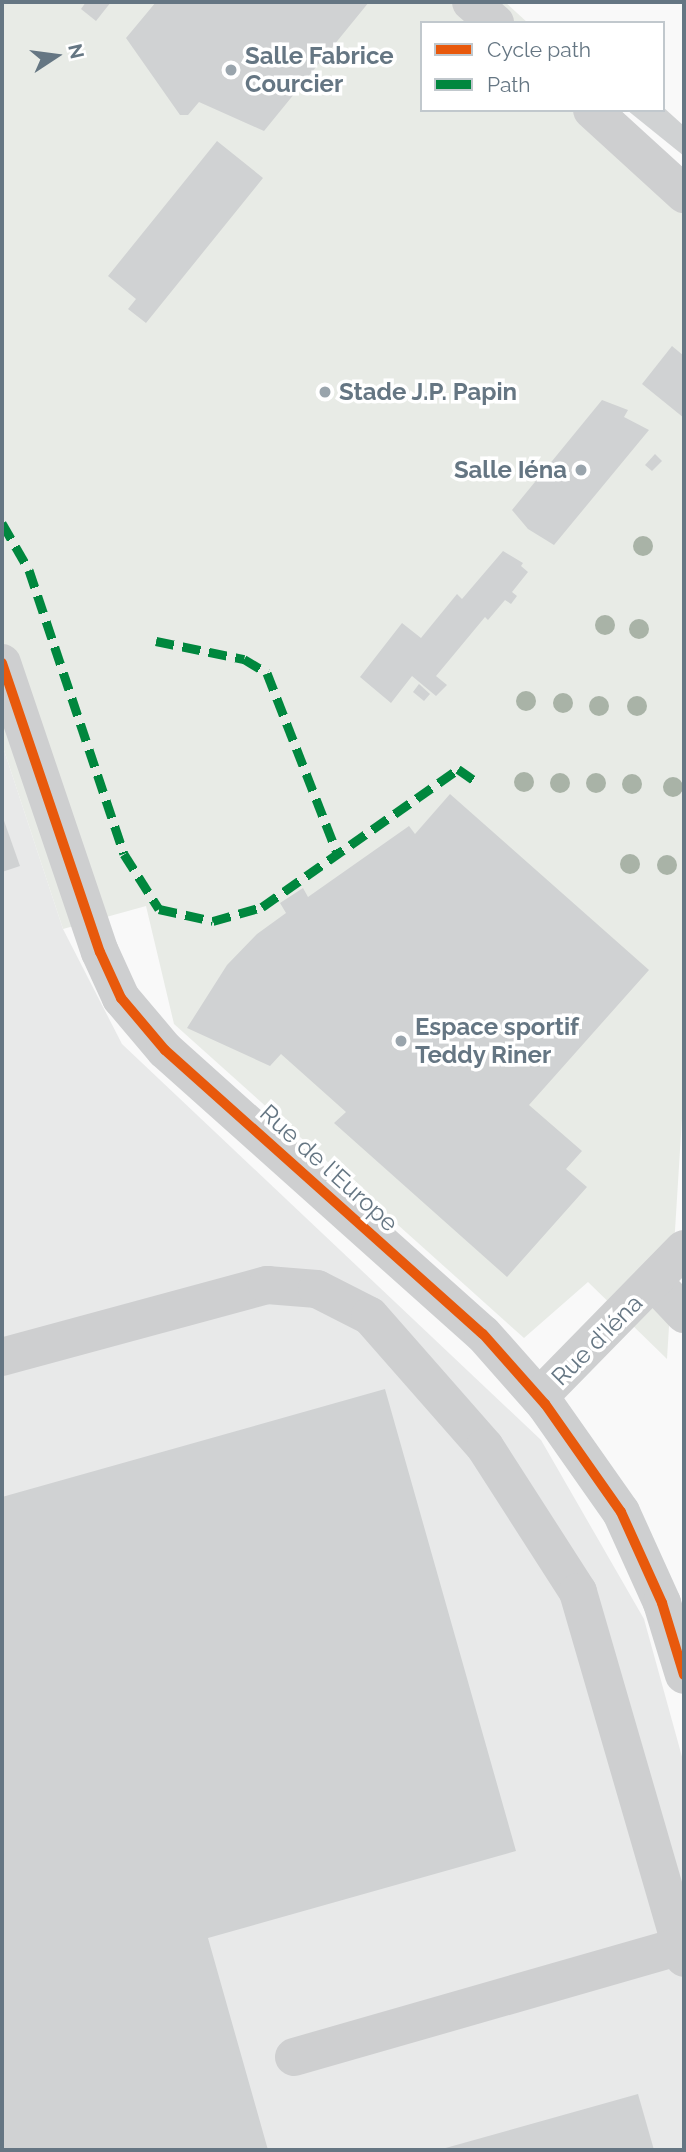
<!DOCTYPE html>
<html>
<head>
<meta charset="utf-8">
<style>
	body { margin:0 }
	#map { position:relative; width:686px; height:2152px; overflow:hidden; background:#f9f9f9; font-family:Raleway,sans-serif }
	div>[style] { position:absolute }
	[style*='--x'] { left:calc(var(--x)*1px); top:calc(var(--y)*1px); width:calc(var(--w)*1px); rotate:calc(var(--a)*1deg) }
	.built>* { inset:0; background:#e8e9e9 }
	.green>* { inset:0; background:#e8ebe6 }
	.building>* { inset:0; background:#d0d2d3 }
	.minor>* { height:38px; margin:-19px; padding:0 19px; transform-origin:19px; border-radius:19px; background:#cecfd0 }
	.quiet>* { height:9px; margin-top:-4.5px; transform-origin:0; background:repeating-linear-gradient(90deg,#00873e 0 18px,transparent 0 27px) }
	.cycleway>* { height:10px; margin:-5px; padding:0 5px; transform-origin:5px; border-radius:5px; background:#e8590c }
	.trees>* { width:20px; height:20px; margin:-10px; border-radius:50%; background:#a9b3a7 }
	.dots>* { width:19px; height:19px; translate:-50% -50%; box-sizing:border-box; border:4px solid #fff; border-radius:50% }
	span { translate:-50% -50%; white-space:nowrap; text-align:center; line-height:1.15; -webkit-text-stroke:7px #fff; paint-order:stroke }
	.poi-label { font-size:24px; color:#657683; font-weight:700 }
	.left { translate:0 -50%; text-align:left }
	.right { translate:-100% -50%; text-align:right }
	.street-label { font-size:24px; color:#657683 }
	.frame { position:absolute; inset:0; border:4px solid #657683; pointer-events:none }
	.legend { position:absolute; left:420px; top:21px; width:245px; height:91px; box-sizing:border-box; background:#fff; border:2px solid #c1c8cd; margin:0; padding:9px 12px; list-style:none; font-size:21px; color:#657683 }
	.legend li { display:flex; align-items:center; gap:14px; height:35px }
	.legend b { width:35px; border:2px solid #c1c8cd }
	.north { position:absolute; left:21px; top:21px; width:70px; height:70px; -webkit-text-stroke:5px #fff; paint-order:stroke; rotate:77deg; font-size:19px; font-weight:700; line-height:28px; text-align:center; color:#657683 }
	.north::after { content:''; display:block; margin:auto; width:24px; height:32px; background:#657683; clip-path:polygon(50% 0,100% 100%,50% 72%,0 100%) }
</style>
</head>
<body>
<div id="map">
	<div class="built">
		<i style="clip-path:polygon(2px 744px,63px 929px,122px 1044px,541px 1440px,644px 1619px,684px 1764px,684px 2150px,2px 2150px)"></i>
	</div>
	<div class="green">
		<i style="clip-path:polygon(2px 2px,505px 2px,528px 23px,422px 23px,422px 110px,620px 110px,684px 171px,684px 1086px,667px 1359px,588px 1282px,524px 1338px,174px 1024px,146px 906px,63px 929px,2px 744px)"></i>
	</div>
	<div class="building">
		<i style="clip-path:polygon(86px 2px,111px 2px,96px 21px,81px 9px)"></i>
		<i style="clip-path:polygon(156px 2px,175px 4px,369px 2px,264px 131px,199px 102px,188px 115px,180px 115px,126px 38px)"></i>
		<i style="clip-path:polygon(663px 107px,684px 126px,684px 156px,627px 110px)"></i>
		<i style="clip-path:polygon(217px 141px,263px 178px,146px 323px,128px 309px,136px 299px,108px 276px)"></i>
		<i style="clip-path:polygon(672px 346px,684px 356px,684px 418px,642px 384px)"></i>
		<i style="clip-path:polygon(602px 400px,628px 410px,624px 417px,649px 430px,554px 545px,528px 529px,512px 510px)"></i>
		<i style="clip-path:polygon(655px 454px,662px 461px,652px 471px,645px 465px)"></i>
		<i style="clip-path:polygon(503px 551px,523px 563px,521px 566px,528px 572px,512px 592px,517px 596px,511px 604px,505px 600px,488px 620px,485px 617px,436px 676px,447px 685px,436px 696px,412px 676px,391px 703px,360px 677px,402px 623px,421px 638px,457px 594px,462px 599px)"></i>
		<i style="clip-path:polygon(419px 684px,430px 694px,424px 701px,413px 692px)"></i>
		<i style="clip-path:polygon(450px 794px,649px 970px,529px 1105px,582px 1151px,566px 1169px,587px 1187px,507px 1277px,334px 1123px,346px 1112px,281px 1054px,270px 1066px,187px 1028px,227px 965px,257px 934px,286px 913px,280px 903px,303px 888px,308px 897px,409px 826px,415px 834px)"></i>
		<i style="clip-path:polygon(2px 815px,20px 866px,2px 872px)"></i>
		<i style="clip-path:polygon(385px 1389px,516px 1851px,208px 1938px,268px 2150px,2px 2150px,2px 1497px)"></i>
		<i style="clip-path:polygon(638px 2094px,654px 2150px,442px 2150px,442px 2149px)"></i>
	</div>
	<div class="minor">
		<i style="--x:471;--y:2;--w:32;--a:41"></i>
		<i style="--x:592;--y:110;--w:125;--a:42.4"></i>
		<i style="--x:2;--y:663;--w:305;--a:71.3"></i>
		<i style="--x:100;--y:952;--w:51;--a:65.5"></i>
		<i style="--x:121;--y:998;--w:68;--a:49.8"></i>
		<i style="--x:165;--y:1050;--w:426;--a:41.8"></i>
		<i style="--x:483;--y:1334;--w:94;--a:48.5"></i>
		<i style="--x:545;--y:1404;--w:132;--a:54.9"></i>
		<i style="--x:621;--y:1512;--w:100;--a:65.7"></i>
		<i style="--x:662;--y:1603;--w:75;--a:73"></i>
		<i style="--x:654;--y:1282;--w:44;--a:46.8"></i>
		<i style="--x:2;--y:1357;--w:275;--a:-15.2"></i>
		<i style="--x:267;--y:1285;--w:50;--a:4.6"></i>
		<i style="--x:317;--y:1289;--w:59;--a:27"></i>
		<i style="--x:370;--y:1316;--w:174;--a:48.7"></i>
		<i style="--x:485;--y:1447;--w:172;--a:57.3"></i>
		<i style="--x:578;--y:1592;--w:381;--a:73.8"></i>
		<i style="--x:539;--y:1397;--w:207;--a:-45.6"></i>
		<i style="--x:294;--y:2057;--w:406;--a:-16"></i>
	</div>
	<div class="quiet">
		<i style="--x:2;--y:523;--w:54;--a:60.1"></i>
		<i style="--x:29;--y:570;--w:299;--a:71.5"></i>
		<i style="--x:124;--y:854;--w:65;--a:57.5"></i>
		<i style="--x:159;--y:909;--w:55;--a:12.5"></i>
		<i style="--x:213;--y:921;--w:51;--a:-15.9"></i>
		<i style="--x:262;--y:907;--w:240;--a:-35.1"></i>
		<i style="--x:458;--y:769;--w:21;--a:35"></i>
		<i style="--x:156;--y:641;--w:90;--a:11.6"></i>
		<i style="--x:244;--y:659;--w:27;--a:31"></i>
		<i style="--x:267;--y:673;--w:193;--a:68.7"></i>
	</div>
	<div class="cycleway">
		<i style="--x:2;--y:663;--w:305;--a:71.3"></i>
		<i style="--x:100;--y:952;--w:51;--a:65.5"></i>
		<i style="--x:121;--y:998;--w:68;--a:49.8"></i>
		<i style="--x:165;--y:1050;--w:426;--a:41.8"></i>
		<i style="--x:483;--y:1334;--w:94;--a:48.5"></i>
		<i style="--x:545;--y:1404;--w:132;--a:54.9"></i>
		<i style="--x:621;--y:1512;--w:100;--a:65.7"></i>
		<i style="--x:662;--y:1603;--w:75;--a:73"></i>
	</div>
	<div class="trees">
		<i style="left:643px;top:546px"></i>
		<i style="left:605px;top:625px"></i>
		<i style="left:639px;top:629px"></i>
		<i style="left:526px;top:701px"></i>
		<i style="left:563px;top:703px"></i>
		<i style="left:599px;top:706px"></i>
		<i style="left:637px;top:706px"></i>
		<i style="left:524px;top:782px"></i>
		<i style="left:560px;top:783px"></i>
		<i style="left:596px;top:783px"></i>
		<i style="left:632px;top:784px"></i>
		<i style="left:673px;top:787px"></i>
		<i style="left:630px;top:864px"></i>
		<i style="left:667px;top:865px"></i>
	</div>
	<div class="dots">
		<i style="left:231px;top:70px;background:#99a4ac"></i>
		<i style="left:325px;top:392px;background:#99a4ac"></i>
		<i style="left:581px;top:470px;background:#99a4ac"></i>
		<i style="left:401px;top:1041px;background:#99a4ac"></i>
	</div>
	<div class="poi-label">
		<span class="left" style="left:245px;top:70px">Salle Fabrice<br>Courcier</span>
		<span class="left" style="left:339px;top:392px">Stade J.P. Papin</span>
		<span class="right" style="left:567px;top:470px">Salle Iéna</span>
		<span class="left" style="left:415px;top:1041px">Espace sportif<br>Teddy Riner</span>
	</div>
	<div class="street-label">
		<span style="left:329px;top:1168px;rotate:42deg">Rue de l'Europe</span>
		<span style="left:597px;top:1340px;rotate:-45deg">Rue d'Iéna</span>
	</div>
	<div class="frame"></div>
	<ul class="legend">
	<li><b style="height:9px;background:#e8590c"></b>Cycle path</li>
	<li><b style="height:9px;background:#00873e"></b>Path</li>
	</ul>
	<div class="north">N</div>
</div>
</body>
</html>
